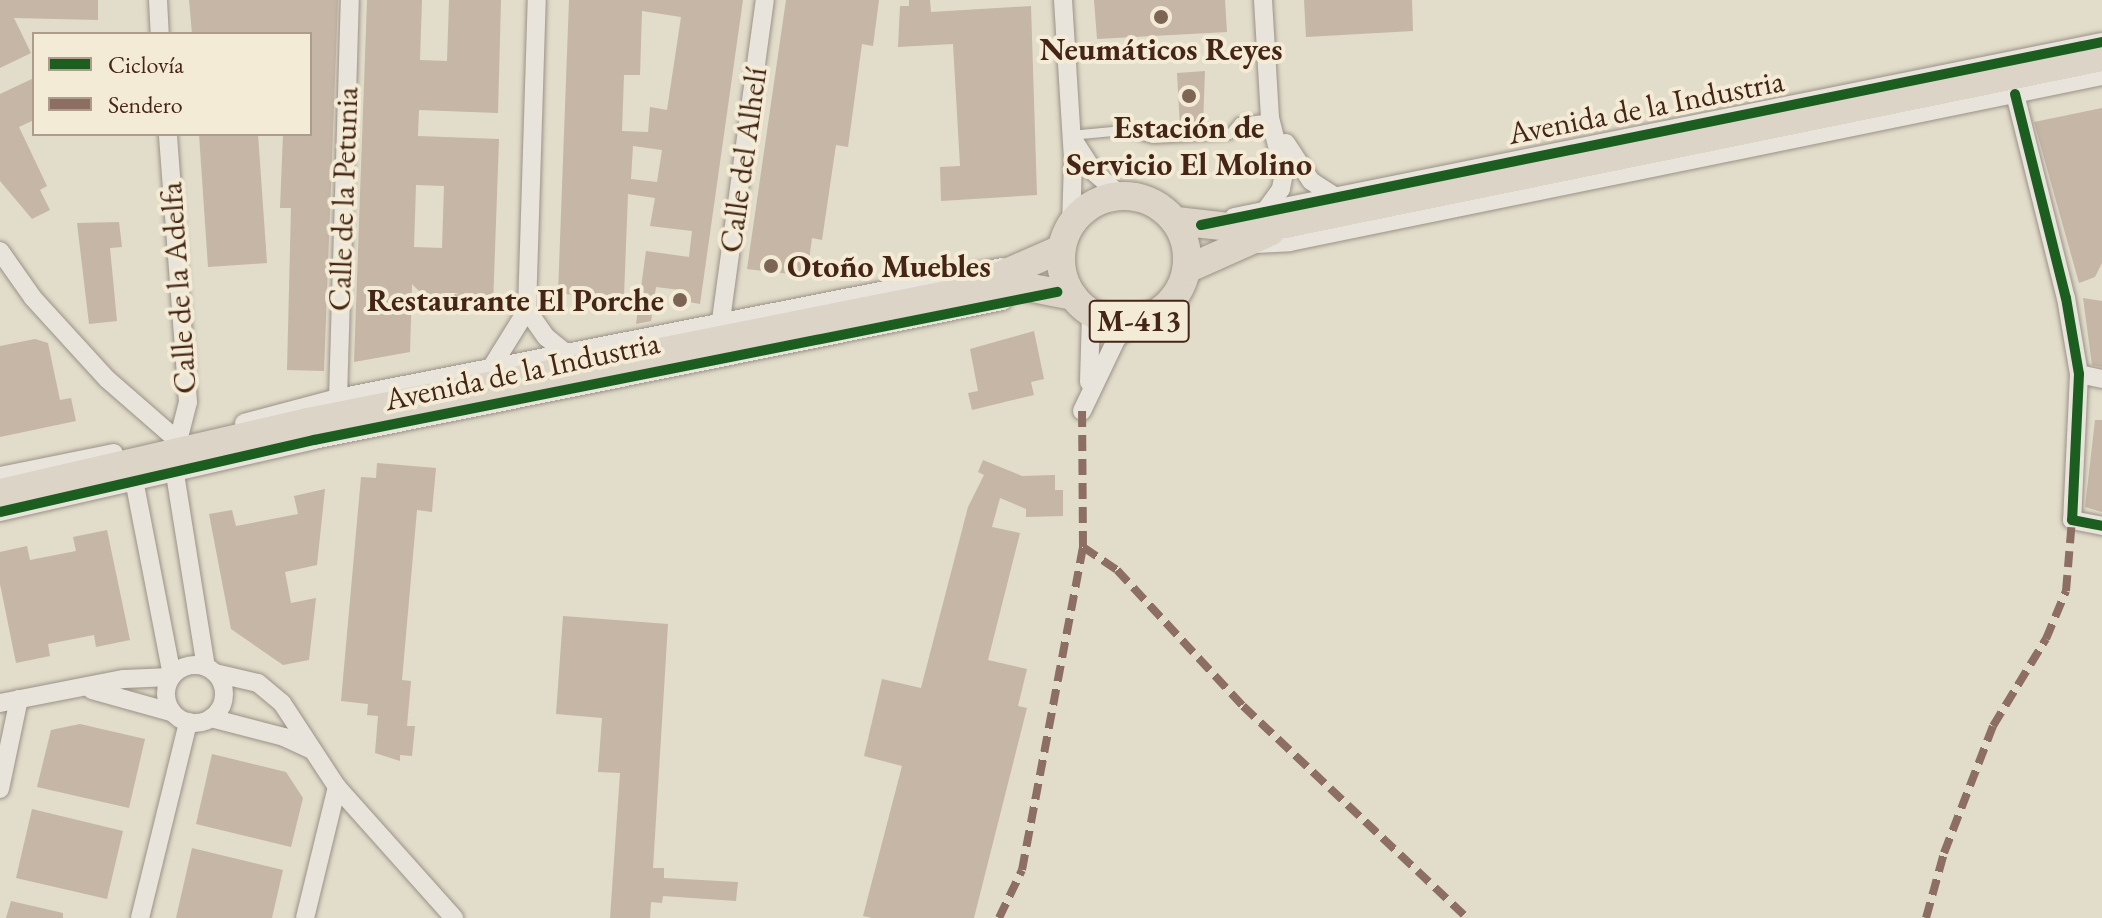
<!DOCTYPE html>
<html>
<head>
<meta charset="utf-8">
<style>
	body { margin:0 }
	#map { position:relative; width:2102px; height:918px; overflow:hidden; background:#e2dcca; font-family:"EB Garamond",serif }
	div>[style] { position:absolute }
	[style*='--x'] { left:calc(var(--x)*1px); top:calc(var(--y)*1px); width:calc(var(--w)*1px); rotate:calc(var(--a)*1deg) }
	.building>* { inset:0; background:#c5b6a6 }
	.roads { filter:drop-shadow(0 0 2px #9a9286) drop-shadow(0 0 2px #9a9286) }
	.lane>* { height:9px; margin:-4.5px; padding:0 4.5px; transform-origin:4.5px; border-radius:4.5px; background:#e8e4dc }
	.street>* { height:18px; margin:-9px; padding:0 9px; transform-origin:9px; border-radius:9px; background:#e8e4dc }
	.street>.ring { margin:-9px; padding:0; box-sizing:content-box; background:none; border:18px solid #e8e4dc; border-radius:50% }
	.primary>* { height:28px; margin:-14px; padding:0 14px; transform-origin:14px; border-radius:14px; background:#dcd5c7 }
	.primary>.ring { margin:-14px; padding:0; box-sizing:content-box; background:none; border:28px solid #dcd5c7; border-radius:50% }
	.quiet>* { height:8px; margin-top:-4px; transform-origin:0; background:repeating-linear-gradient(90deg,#8d6e63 0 16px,transparent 0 24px) }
	.cycleway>* { height:10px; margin:-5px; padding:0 5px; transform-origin:5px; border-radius:5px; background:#1b5e20 }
	.dots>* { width:22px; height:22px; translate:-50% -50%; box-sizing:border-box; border:4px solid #f3ebd5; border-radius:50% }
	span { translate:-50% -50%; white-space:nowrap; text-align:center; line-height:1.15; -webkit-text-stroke:8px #f3ebd5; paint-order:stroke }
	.shield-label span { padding:2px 6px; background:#f3ebd5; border:2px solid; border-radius:6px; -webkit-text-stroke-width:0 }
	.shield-label { font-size:30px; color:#452516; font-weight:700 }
	.poi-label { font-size:32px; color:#452516; font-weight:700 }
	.left { translate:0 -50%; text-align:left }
	.right { translate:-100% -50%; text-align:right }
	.street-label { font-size:32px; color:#452516 }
	.legend { position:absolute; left:32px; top:32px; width:280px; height:104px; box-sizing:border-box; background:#f3ebd5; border:2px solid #ad9c89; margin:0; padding:10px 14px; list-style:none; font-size:24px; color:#452516 }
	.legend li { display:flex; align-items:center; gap:16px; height:40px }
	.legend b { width:40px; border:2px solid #ad9c89 }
</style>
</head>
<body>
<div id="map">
	<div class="building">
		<i style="clip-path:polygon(0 0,98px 0,98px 20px,14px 18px,31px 53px,0 68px)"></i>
		<i style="clip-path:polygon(189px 0,338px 0,324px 371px,287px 370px,291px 208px,280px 208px,283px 134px,310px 134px,310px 34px,192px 34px)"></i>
		<i style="clip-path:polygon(evenodd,367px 0,422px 0,420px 60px,447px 61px,449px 0,501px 0,498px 113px,419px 110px,418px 136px,499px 139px,495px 250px,493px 304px,475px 304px,471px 298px,429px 301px,412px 284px,410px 352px,354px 362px,367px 0,416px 185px,444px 186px,442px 248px,414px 247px,416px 185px)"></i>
		<i style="clip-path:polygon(evenodd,569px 0,743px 0,700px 304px,678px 300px,680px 290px,656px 287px,651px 321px,636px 324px,646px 251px,689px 257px,692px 231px,650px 226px,655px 198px,628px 194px,624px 296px,558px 294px,569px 0,642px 11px,681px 17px,667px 110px,650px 107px,648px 132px,622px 131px,624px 75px,640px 75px,642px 11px,569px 0,633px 146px,662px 150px,657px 182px,631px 179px,633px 146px)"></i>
		<i style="clip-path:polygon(786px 0,879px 0,873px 46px,862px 44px,848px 147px,836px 145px,822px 240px,812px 238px,807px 276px,747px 269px)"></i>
		<i style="clip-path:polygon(909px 0,930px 0,931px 12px,1031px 6px,1037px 195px,941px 201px,940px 167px,960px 166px,953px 44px,898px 47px,900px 6px,909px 6px)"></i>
		<i style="clip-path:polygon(1094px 0,1225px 0,1227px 32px,1097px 39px)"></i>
		<i style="clip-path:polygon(1304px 0,1412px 0,1413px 31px,1306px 37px)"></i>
		<i style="clip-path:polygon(1205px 71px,1203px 126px,1180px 127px,1177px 73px)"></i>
		<i style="clip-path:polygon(34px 78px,34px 120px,19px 127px,47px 186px,40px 190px,50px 210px,32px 219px,0 181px,0 94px)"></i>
		<i style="clip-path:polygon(2102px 108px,2102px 263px,2095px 277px,2079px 283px,2034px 122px)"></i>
		<i style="clip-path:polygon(199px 134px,258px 134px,267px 263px,208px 267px)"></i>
		<i style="clip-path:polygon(119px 222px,122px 247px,110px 248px,117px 321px,89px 324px,77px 223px)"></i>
		<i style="clip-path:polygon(2083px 298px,2102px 301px,2102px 367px,2092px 365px)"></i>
		<i style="clip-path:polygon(1034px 331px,1044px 379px,1031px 382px,1034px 395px,972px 410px,968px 393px,978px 391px,970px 349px)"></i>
		<i style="clip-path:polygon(35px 339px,48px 343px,60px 400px,71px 398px,76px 421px,0 437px,0 346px)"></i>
		<i style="clip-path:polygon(2095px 420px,2102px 420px,2102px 512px,2085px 507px)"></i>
		<i style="clip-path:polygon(983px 460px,1022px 476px,1055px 475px,1055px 490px,1063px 490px,1063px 516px,1026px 517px,1026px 509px,1000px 498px,992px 527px,1020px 533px,988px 660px,1027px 669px,1018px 706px,1027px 708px,974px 918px,872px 918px,863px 916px,902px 766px,864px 756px,882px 679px,921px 688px,968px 507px,984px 475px,978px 472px)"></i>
		<i style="clip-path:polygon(377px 463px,436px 468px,432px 512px,417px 510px,402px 680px,411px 681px,407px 726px,415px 726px,412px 756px,400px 755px,400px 761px,375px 753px,378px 716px,367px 715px,368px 704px,341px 701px,361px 477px,376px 478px)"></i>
		<i style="clip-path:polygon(325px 489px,317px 565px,285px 572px,291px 603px,316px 598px,309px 660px,283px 665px,231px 629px,209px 514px,232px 510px,236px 526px,298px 514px,294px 496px)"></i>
		<i style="clip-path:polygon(107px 530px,130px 640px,96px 647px,94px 635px,48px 644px,50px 656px,16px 663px,0 584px,0 552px,27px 546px,30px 560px,76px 551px,73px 537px)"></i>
		<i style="clip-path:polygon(563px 616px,668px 624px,653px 868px,664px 868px,664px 878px,738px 882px,736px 901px,663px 896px,662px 903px,651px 902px,650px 918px,610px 918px,620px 773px,598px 772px,602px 718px,556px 714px)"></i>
		<i style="clip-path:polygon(80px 724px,145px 739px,129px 808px,37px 787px,51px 730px)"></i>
		<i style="clip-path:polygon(212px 754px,286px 772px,303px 798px,291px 847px,196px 824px)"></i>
		<i style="clip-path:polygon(32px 809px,123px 831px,107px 899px,16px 878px)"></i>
		<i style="clip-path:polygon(192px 848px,283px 870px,272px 918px,176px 918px)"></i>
		<i style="clip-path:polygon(11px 901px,63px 913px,63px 918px,6px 918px)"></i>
	</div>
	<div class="roads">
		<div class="lane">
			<i style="--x:1070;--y:135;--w:53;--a:-5.4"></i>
			<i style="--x:1123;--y:130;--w:30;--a:15"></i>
			<i style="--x:1152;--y:138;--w:77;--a:-3"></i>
			<i style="--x:1229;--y:134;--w:16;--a:-50"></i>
			<i style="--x:1239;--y:122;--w:31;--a:-7"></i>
		</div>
		<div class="street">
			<i style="--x:158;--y:0;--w:34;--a:87"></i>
			<i style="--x:1063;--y:0;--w:160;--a:86.4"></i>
			<i style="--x:1073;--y:160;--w:66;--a:91.7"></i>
			<i style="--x:1263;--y:0;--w:118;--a:86.6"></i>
			<i style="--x:1270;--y:118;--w:57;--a:75.7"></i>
			<i style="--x:1284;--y:173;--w:16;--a:101"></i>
			<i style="--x:1281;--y:189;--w:27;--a:126"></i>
			<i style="--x:2015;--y:94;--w:210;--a:76"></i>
			<i style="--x:2066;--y:298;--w:77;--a:80.3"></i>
			<i style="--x:2079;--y:374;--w:146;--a:92.7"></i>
			<i style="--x:2072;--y:520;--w:31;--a:11"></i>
			<i style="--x:1074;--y:141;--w:38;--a:57"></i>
			<i style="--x:1095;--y:173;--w:37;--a:41"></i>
			<i style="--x:1286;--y:143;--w:45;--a:56.7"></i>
			<i style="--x:1311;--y:181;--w:30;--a:33"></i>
			<i style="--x:1234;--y:217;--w:885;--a:-11.4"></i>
			<i style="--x:1255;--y:244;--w:35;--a:-3"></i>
			<i style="--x:1290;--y:242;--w:829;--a:-11.55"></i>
			<i style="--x:0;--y:251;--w:57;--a:54.9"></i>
			<i style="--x:33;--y:298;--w:110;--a:47.6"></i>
			<i style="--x:107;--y:379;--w:94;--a:41.1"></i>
			<i style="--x:178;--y:441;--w:40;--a:-75.6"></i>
			<i style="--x:188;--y:402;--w:269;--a:-94.3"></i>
			<i style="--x:527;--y:310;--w:33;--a:55"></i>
			<i style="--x:546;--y:337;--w:26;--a:39"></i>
			<i style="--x:721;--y:320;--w:323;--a:-82.2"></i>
			<i style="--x:491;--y:368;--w:68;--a:-58.2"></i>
			<i style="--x:527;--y:310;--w:310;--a:-88.2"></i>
			<i style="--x:2079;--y:374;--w:24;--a:12"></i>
			<i style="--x:1089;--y:382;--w:69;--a:-88.3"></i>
			<i style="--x:338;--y:398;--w:398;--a:-88.3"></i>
			<i style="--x:1082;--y:411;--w:81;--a:-64.4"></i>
			<i style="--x:1117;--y:338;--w:28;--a:-38"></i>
			<i style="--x:244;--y:423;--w:97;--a:-14.9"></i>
			<i style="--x:338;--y:398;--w:677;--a:-11.16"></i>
			<i style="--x:175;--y:474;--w:195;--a:80.9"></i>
			<i style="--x:0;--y:476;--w:116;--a:-11.4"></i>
			<i style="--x:135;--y:485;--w:194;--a:79"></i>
			<i style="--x:0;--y:512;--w:322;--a:-12.9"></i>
			<i style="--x:314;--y:440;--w:703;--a:-11.41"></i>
			<i class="ring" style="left:166px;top:665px;width:40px;height:40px"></i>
			<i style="--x:215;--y:673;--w:44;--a:13.1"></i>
			<i style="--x:258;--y:683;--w:31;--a:40"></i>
			<i style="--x:282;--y:703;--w:100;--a:56.8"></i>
			<i style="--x:337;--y:787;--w:176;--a:48.2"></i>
			<i style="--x:92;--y:690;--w:82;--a:15.6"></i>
			<i style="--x:0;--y:703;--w:126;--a:-11"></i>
			<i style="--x:124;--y:679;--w:47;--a:-2.4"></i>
			<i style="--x:211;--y:718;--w:75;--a:14.6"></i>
			<i style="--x:284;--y:737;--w:31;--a:25"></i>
			<i style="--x:0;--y:789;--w:92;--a:-78.1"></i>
			<i style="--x:140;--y:918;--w:202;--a:-76.2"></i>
			<i style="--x:305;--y:918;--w:135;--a:-76.3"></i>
		</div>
		<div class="primary">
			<i class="ring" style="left:1061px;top:196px;width:98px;height:98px"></i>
			<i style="--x:1176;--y:221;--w:62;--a:6.4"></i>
			<i style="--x:1238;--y:228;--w:47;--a:-4.9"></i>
			<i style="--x:1285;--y:224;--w:834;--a:-11.55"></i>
			<i style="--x:1187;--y:269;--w:91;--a:-24"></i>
			<i style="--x:988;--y:281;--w:80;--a:-23.7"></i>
			<i style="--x:0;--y:493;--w:316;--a:-13"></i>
			<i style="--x:308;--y:422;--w:666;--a:-11.26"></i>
			<i style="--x:961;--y:292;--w:61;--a:-5.6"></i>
			<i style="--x:1022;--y:286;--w:52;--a:11.1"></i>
		</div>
	</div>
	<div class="quiet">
		<i style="--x:1083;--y:547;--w:41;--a:34.1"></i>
		<i style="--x:1117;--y:570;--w:185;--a:47.2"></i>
		<i style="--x:1243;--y:706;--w:308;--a:43.4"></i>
		<i style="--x:999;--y:918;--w:53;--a:-64.4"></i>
		<i style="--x:1022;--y:870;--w:329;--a:-79.3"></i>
		<i style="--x:1083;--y:547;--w:136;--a:-90.4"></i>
		<i style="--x:1926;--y:918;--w:67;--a:-74.5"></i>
		<i style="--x:1944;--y:853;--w:136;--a:-68.9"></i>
		<i style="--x:1993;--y:726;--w:102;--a:-58.7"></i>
		<i style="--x:2046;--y:639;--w:52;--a:-67.4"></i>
		<i style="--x:2066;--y:591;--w:71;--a:-85.2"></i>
	</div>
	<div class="cycleway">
		<i style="--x:2015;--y:94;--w:210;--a:76"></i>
		<i style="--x:2066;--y:298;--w:77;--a:80.3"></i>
		<i style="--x:2079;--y:374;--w:146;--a:92.7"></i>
		<i style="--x:2072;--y:520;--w:31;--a:11"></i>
		<i style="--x:1201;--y:225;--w:919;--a:-11.48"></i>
		<i style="--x:0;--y:512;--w:322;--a:-12.9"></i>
		<i style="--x:314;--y:440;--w:758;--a:-11.27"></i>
	</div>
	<div class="dots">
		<i style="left:1161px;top:17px;background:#7c6555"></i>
		<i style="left:1189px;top:96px;background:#7c6555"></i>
		<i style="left:771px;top:266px;background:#7c6555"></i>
		<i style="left:680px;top:300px;background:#7c6555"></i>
	</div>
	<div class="shield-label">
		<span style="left:1139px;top:321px">M-413</span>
	</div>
	<div class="poi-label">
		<span style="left:1161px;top:49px">Neumáticos Reyes</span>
		<span style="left:1189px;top:146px">Estación de<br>Servicio El Molino</span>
		<span class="left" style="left:787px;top:266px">Otoño Muebles</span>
		<span class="right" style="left:664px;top:300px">Restaurante El Porche</span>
	</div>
	<div class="street-label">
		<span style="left:1646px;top:107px;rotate:-11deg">Avenida de la Industria</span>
		<span style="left:743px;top:160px;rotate:-82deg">Calle del Alhelí</span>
		<span style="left:343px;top:199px;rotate:-88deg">Calle de la Petunia</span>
		<span style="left:178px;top:288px;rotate:-94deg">Calle de la Adelfa</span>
		<span style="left:522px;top:371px;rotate:-12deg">Avenida de la Industria</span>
	</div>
	<ul class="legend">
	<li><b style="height:10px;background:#1b5e20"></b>Ciclovía</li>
	<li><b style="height:10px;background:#8d6e63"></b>Sendero</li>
	</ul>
</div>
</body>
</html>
